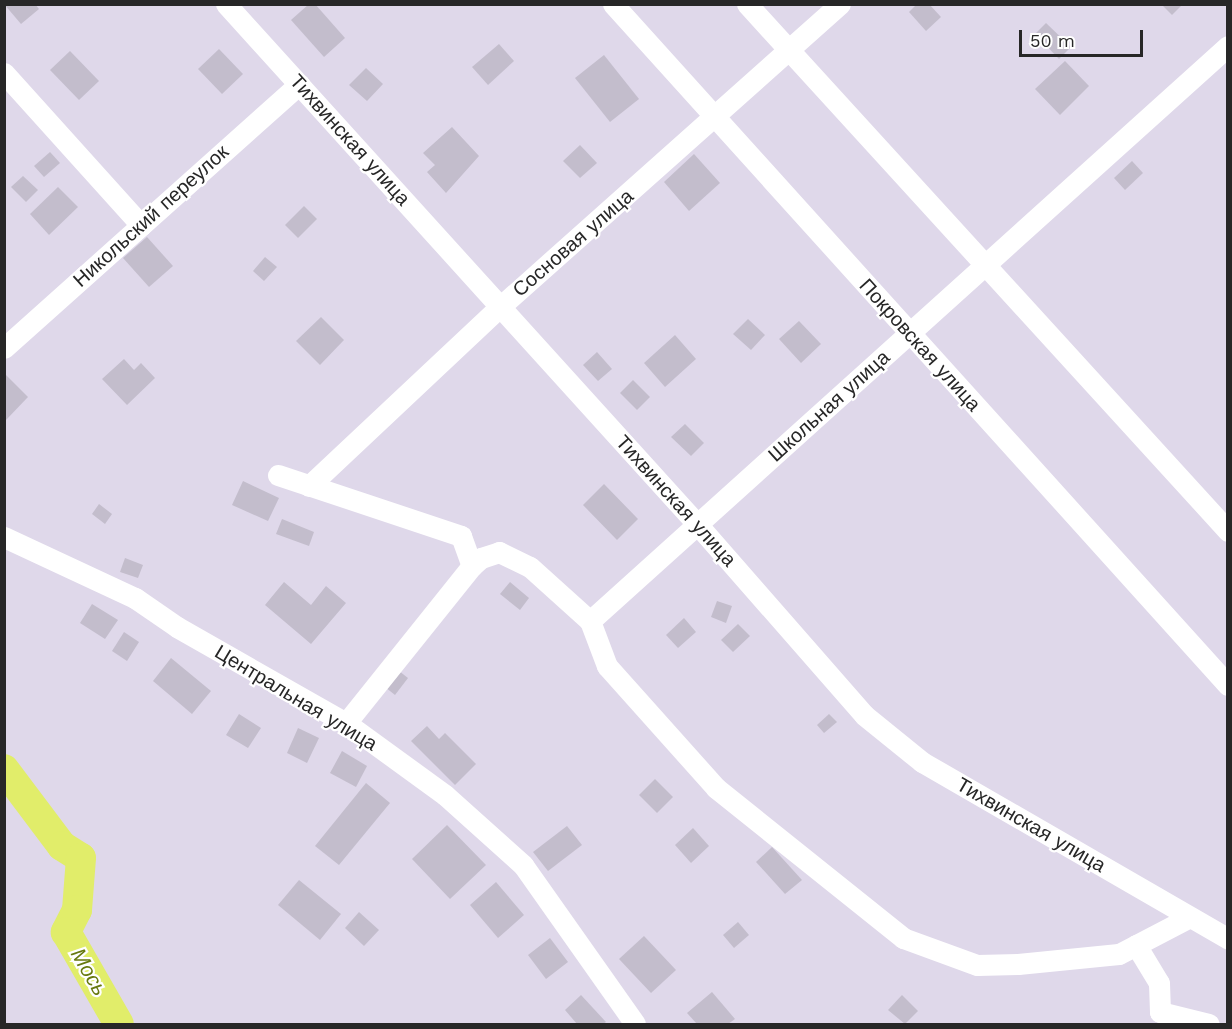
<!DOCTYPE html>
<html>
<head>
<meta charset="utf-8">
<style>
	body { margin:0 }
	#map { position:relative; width:1232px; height:1029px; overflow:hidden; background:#dfd8ea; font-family:"Work Sans",sans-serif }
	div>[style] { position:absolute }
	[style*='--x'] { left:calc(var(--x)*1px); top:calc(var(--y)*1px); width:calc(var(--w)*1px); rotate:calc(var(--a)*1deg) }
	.river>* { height:30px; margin:-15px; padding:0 15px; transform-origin:15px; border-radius:15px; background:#e1ed6a }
	.building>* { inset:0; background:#c3bdcc }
	.minor>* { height:21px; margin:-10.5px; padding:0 10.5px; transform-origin:10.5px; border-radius:10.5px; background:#fff }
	span { translate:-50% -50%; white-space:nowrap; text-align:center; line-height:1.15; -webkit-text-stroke:4.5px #fff; paint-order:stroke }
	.street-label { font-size:20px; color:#272727 }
	.water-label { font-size:21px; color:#67790f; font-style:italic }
	.frame { position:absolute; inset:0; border:6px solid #272727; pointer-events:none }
	.scale { position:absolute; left:1019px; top:30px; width:124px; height:27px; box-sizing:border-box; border:3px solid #272727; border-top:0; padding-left:8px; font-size:18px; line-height:21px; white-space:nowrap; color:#272727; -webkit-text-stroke:4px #fff; paint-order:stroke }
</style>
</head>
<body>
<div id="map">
	<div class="river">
		<i style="--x:4;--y:769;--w:96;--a:53"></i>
		<i style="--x:62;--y:846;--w:22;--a:32"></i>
		<i style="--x:81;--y:858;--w:52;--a:94.4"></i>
		<i style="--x:77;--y:910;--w:25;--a:117"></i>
		<i style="--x:66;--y:932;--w:106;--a:60.1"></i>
	</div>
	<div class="building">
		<i style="clip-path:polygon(4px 4px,35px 4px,39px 9px,21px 24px)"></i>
		<i style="clip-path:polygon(309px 4px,315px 4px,345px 38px,324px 57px,291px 20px)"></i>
		<i style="clip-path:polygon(917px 4px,929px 4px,941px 17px,926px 31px,909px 12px)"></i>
		<i style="clip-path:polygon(1161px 4px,1183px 4px,1172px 15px)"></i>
		<i style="clip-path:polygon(1046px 23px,1071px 47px,1059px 59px,1035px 34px)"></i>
		<i style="clip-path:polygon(499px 44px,514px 61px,488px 85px,472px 67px)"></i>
		<i style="clip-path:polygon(219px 49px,243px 74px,222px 94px,198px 69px)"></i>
		<i style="clip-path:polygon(70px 51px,99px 81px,79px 100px,50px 70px)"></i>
		<i style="clip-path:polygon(604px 55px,639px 99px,610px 122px,575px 78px)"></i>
		<i style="clip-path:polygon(1065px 61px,1089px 86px,1060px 115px,1035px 89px)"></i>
		<i style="clip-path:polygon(366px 68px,383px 84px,367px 101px,349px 85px)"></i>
		<i style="clip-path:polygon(452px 127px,479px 156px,446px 193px,427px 172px,435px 165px,423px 153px)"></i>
		<i style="clip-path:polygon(580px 145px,597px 163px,580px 178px,563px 161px)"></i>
		<i style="clip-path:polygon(50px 152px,60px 163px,44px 177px,34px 166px)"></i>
		<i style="clip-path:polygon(694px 154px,720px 183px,689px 211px,664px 182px)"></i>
		<i style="clip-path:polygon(1132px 161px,1143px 173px,1125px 190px,1114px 178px)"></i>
		<i style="clip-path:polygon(23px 176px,38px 190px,26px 202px,11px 187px)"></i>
		<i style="clip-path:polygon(58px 187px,78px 207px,49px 235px,30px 214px)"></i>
		<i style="clip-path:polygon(304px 206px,317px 219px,298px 238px,285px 225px)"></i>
		<i style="clip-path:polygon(147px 237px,173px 266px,149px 287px,123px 258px)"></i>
		<i style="clip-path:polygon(265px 257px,277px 267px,264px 281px,253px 271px)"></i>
		<i style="clip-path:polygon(321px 317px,344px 340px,320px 365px,296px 341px)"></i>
		<i style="clip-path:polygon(748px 319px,765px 335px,751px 350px,733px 334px)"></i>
		<i style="clip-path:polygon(799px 321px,821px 344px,801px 363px,779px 339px)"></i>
		<i style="clip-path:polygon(675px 335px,696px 359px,665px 387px,644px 363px)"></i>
		<i style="clip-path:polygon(597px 352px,612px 369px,598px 381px,583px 365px)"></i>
		<i style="clip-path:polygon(124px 359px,134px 370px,141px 363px,155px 378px,127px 405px,102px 379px)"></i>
		<i style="clip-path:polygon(5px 374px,28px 397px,6px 420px,5px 418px)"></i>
		<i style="clip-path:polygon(633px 380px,650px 397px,637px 410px,620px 393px)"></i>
		<i style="clip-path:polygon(685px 424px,704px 443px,691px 456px,671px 437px)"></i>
		<i style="clip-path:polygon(243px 481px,279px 498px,268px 521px,232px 505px)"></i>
		<i style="clip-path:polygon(604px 484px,638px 519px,617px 540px,583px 505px)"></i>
		<i style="clip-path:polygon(99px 504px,112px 514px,105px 524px,92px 514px)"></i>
		<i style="clip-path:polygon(282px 519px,314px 532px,309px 546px,276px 534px)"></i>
		<i style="clip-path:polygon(125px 558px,143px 565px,138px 578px,120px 572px)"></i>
		<i style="clip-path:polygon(284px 582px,311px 605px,326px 586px,346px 603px,311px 644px,265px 605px)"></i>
		<i style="clip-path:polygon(510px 582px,529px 598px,520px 610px,500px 594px)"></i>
		<i style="clip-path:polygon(717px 601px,732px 606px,726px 623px,711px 617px)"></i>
		<i style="clip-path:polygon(92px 604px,118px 620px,105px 639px,80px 623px)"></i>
		<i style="clip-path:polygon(684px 618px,696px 632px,678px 648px,666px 635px)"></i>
		<i style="clip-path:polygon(738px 624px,750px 636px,733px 652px,721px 640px)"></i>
		<i style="clip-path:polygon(124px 632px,139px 642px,127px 661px,112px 651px)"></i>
		<i style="clip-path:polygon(171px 658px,211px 691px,192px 714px,153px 681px)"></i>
		<i style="clip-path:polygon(399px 671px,408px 678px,395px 695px,385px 687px)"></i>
		<i style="clip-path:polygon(239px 714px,261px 728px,248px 748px,226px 735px)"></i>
		<i style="clip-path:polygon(829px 714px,837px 722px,824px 733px,817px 725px)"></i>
		<i style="clip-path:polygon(427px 726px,439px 739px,445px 733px,476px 764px,455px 785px,411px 741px)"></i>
		<i style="clip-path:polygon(298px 728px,319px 738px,307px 763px,287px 753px)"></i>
		<i style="clip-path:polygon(342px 751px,367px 766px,356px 787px,330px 773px)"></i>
		<i style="clip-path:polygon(655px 779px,673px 797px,657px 813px,639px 795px)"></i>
		<i style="clip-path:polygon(366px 783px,390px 803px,339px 865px,315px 846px)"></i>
		<i style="clip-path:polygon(447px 825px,486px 865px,450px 899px,412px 859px)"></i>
		<i style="clip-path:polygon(567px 826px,582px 845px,548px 871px,533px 852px)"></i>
		<i style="clip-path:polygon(693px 828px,709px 846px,691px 863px,675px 845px)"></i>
		<i style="clip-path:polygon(772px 847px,802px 880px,785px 894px,756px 862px)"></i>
		<i style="clip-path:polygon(299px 880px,341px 914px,320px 940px,278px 905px)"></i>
		<i style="clip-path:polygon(496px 882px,524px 915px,498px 938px,470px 905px)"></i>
		<i style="clip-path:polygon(359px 912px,379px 930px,364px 946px,345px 928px)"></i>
		<i style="clip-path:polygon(738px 922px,749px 935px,734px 948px,723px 935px)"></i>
		<i style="clip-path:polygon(644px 936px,676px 970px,651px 993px,619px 959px)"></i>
		<i style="clip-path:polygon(550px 938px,568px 962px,546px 979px,528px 955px)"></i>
		<i style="clip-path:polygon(712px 992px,735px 1019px,728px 1024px,697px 1024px,687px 1013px)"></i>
		<i style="clip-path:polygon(581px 995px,606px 1022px,603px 1024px,577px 1024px,565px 1010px)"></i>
		<i style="clip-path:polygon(902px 995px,918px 1011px,905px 1024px,888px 1010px)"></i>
	</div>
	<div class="minor">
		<i style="--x:226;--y:4;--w:702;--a:47.83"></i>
		<i style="--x:697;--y:524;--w:254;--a:48.8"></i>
		<i style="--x:864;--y:715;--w:75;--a:39"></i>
		<i style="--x:922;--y:762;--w:354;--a:30"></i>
		<i style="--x:613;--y:4;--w:918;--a:47.92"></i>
		<i style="--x:747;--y:4;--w:714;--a:47.61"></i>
		<i style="--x:4;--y:73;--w:205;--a:48"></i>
		<i style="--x:4;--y:348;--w:396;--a:-41.8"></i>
		<i style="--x:278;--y:475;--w:193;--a:18.4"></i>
		<i style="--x:461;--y:536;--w:32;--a:70"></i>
		<i style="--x:309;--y:486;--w:263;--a:-43.2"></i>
		<i style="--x:501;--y:306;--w:454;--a:-41.7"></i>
		<i style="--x:4;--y:537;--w:145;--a:25"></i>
		<i style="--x:135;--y:598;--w:51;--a:34.6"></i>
		<i style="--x:177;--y:627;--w:194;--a:29.6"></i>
		<i style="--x:346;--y:723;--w:122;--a:36"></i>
		<i style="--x:445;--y:795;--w:105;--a:41.9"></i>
		<i style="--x:523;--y:865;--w:194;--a:54.8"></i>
		<i style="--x:590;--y:621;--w:859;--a:-42.03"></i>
		<i style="--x:346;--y:723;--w:201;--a:-51.3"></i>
		<i style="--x:472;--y:566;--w:12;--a:-42"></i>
		<i style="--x:481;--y:558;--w:19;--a:-18"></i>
		<i style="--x:499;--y:552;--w:34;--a:26"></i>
		<i style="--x:530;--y:567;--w:81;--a:42"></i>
		<i style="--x:590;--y:621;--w:48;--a:69.3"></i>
		<i style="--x:607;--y:666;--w:164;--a:48.2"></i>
		<i style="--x:716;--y:788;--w:240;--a:38.7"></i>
		<i style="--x:903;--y:938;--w:79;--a:20"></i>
		<i style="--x:977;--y:965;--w:41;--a:-1.4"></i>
		<i style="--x:1018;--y:964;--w:101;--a:-5.7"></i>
		<i style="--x:1119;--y:954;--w:80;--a:-27.5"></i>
		<i style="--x:1136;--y:945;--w:44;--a:58.8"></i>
		<i style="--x:1159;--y:983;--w:29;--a:88"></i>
		<i style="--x:1160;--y:1012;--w:50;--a:13.8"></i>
	</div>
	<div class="street-label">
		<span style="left:350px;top:140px;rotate:48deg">Тихвинская улица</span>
		<span style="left:151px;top:216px;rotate:-42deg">Никольский переулок</span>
		<span style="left:573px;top:243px;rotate:-41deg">Сосновая улица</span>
		<span style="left:920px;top:345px;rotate:48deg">Покровская улица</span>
		<span style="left:829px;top:406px;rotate:-42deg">Школьная улица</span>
		<span style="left:676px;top:501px;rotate:48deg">Тихвинская улица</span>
		<span style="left:296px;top:698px;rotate:31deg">Центральная улица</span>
		<span style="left:1031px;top:825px;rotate:30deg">Тихвинская улица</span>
	</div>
	<div class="water-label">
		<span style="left:89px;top:972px;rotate:60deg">Мось</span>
	</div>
	<div class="frame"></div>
	<div class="scale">50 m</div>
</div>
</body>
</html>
